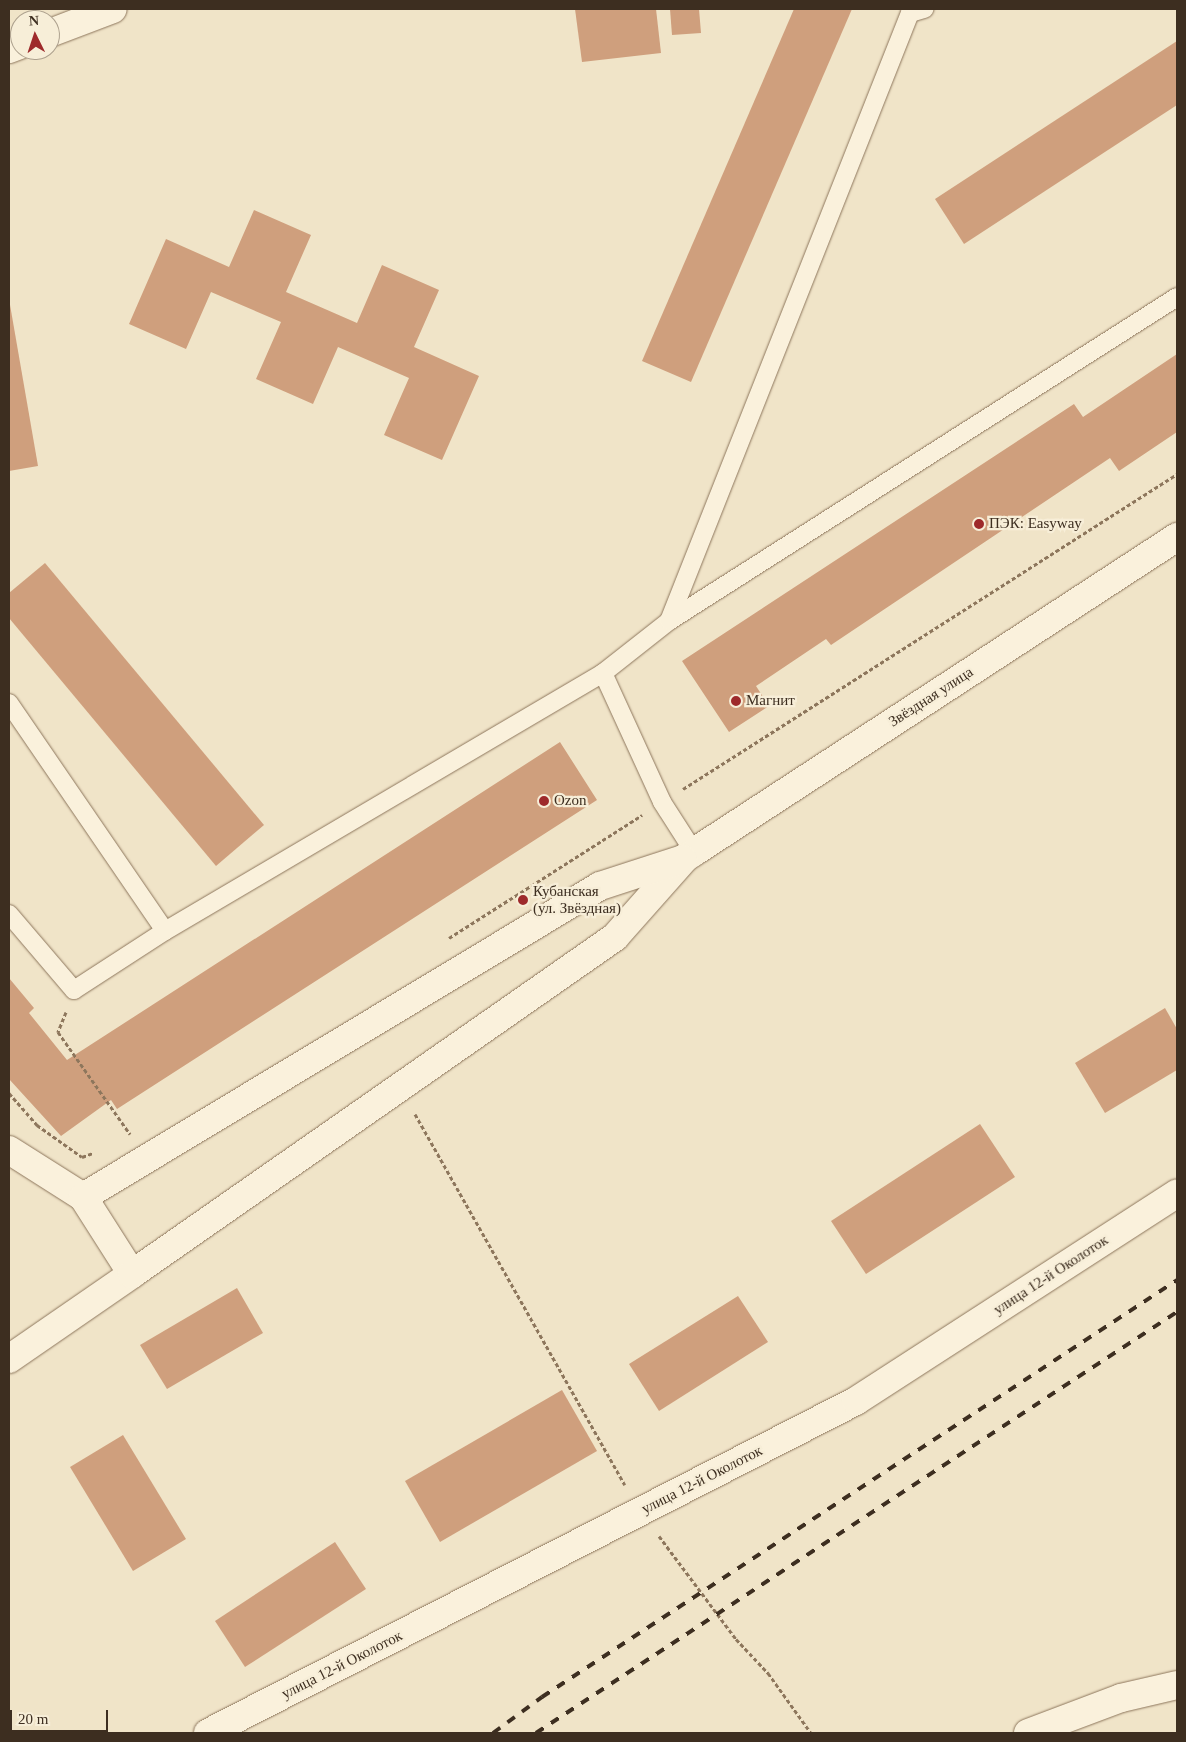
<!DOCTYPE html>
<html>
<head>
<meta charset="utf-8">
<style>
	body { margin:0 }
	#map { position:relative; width:1186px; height:1742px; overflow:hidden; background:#f0e4c8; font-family:"Times New Roman",serif }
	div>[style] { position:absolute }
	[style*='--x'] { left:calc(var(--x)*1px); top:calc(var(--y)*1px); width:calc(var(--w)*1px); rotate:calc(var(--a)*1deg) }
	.building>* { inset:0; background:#cf9f7d }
	.path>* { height:3px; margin-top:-1.5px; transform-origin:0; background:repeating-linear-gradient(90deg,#8d765c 0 4px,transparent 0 6.5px) }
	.roads { filter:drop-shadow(0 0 1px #8d765c) drop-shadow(0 0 1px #8d765c) }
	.service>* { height:18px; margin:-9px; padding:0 9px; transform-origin:9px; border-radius:9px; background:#faf1dc }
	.minor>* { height:28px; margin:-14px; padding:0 14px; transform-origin:14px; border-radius:14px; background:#faf1dc }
	.secondary>* { height:28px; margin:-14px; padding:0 14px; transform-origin:14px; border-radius:14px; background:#faf1dc }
	.rail>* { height:4px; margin-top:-2px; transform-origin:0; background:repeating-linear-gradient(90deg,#3d2e20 0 9px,transparent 0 18px) }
	.dots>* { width:14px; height:14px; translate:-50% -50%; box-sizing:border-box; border:2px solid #f7eed8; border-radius:50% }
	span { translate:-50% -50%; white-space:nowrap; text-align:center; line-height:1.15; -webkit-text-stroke:4.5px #f7eed8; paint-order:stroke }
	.poi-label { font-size:15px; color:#3d2e20 }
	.left { translate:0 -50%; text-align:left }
	.street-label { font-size:15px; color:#3d2e20 }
	.frame { position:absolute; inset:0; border:10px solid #3d2e20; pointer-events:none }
	.north { position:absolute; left:10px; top:10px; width:50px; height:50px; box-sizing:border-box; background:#f7eed8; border:1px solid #ada18e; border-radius:50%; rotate:356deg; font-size:14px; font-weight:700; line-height:20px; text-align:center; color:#3d2e20 }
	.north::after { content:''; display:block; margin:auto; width:18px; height:22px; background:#9e2a2b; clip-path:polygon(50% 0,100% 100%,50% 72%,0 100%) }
	.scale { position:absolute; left:10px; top:1710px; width:98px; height:22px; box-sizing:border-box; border:2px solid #3d2e20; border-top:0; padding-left:6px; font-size:15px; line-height:18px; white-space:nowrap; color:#3d2e20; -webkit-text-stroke:4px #f7eed8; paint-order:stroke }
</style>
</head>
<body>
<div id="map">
	<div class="building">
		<i style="clip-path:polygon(575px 9px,656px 9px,661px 53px,582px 62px)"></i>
		<i style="clip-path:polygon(670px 9px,699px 9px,701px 33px,672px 35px)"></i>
		<i style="clip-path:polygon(794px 9px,852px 9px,691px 382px,642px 361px)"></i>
		<i style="clip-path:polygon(1177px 41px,1177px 105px,964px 244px,935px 199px)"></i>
		<i style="clip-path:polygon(254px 210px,311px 235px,286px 292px,357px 323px,382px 265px,439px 290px,414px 347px,479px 376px,442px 460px,384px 435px,409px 378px,338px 347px,313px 404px,256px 379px,281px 322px,211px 292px,186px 349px,129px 324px,166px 239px,229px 267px)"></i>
		<i style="clip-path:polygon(9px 299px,38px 466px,9px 471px)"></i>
		<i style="clip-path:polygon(1177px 354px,1177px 432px,1119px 471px,1110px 458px,831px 645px,826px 639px,756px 686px,769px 706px,729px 732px,682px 661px,1074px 404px,1083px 417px)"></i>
		<i style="clip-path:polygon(45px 563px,264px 825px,216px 866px,9px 618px,9px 593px)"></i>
		<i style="clip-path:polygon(560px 742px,597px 800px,117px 1109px,111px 1100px,61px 1136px,9px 1079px,9px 978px,34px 1008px,29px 1013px,67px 1060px)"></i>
		<i style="clip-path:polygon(1165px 1008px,1177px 1029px,1177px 1070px,1105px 1113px,1075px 1063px)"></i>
		<i style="clip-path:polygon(980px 1124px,1015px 1177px,866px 1274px,831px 1221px)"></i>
		<i style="clip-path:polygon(237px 1288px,263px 1333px,167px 1389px,140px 1345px)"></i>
		<i style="clip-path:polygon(738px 1296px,768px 1342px,659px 1411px,629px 1364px)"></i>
		<i style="clip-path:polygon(562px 1390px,597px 1451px,440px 1542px,405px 1481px)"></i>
		<i style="clip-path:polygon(123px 1435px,186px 1539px,133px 1571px,70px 1467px)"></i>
		<i style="clip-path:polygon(335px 1542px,366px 1589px,245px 1667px,215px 1621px)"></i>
	</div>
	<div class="path">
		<i style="--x:683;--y:789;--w:586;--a:-32.52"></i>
		<i style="--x:449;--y:938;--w:229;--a:-32.5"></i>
		<i style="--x:66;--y:1012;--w:22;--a:112"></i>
		<i style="--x:58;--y:1032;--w:125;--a:54.8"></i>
		<i style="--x:9;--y:1093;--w:43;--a:48.8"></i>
		<i style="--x:37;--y:1125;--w:55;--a:35.4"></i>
		<i style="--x:82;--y:1157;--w:12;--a:-20"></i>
		<i style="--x:415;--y:1114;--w:426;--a:60.5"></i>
		<i style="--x:659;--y:1536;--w:129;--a:53.2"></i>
		<i style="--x:736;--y:1639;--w:47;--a:46.7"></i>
		<i style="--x:768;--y:1673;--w:74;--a:54.4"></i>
	</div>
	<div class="roads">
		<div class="service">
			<i style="--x:669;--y:621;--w:654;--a:-68.38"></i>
			<i style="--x:910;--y:13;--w:15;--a:-16"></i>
			<i style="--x:603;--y:673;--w:84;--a:-38.2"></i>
			<i style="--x:669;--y:621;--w:603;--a:-32.53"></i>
			<i style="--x:9;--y:703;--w:276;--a:55.6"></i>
			<i style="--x:9;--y:914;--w:100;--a:49.5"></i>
			<i style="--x:74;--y:990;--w:108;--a:-33"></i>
			<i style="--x:165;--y:931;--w:508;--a:-30.5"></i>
			<i style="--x:603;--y:673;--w:142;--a:65.4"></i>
			<i style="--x:662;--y:802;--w:59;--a:57.4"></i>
		</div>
		<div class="minor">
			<i style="--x:50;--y:33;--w:67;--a:-20.9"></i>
			<i style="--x:9;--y:49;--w:12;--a:-20"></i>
			<i style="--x:9;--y:1359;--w:150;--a:-34.6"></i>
			<i style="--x:208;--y:1733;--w:728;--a:-27.13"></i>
			<i style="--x:856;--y:1401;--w:382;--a:-32.9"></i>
			<i style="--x:1028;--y:1733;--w:99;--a:-20.6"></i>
			<i style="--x:1121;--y:1698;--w:57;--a:-13.1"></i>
		</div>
		<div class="secondary">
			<i style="--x:9;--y:1150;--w:88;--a:32.4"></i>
			<i style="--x:83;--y:1197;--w:91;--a:57.5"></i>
			<i style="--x:132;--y:1274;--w:589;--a:-34.9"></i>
			<i style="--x:615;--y:937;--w:106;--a:-48.5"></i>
			<i style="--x:685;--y:858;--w:11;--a:-34"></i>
			<i style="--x:694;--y:852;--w:577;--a:-33.11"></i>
			<i style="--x:83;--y:1197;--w:603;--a:-31.03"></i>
			<i style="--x:600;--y:886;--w:87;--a:-18"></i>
		</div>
	</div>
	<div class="rail">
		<i style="--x:493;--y:1733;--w:61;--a:-36.3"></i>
		<i style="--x:542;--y:1697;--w:760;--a:-33.29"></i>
		<i style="--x:536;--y:1733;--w:767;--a:-33.3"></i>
	</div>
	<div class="dots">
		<i style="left:979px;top:524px;background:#9e2a2b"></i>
		<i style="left:736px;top:701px;background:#9e2a2b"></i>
		<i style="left:544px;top:801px;background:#9e2a2b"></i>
		<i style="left:523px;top:900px;background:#9e2a2b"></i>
	</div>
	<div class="poi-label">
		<span class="left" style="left:989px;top:524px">ПЭК: Easyway</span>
		<span class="left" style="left:746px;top:701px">Магнит</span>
		<span class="left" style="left:554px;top:801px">Ozon</span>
		<span class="left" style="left:533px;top:900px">Кубанская<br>(ул. Звёздная)</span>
	</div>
	<div class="street-label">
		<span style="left:931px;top:697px;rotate:-33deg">Звёздная улица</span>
		<span style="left:1051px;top:1275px;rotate:-33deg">улица 12-й Околоток</span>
		<span style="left:702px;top:1480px;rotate:-27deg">улица 12-й Околоток</span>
		<span style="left:342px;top:1665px;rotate:-27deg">улица 12-й Околоток</span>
	</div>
	<div class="frame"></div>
	<div class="north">N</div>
	<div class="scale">20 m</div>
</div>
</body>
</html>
